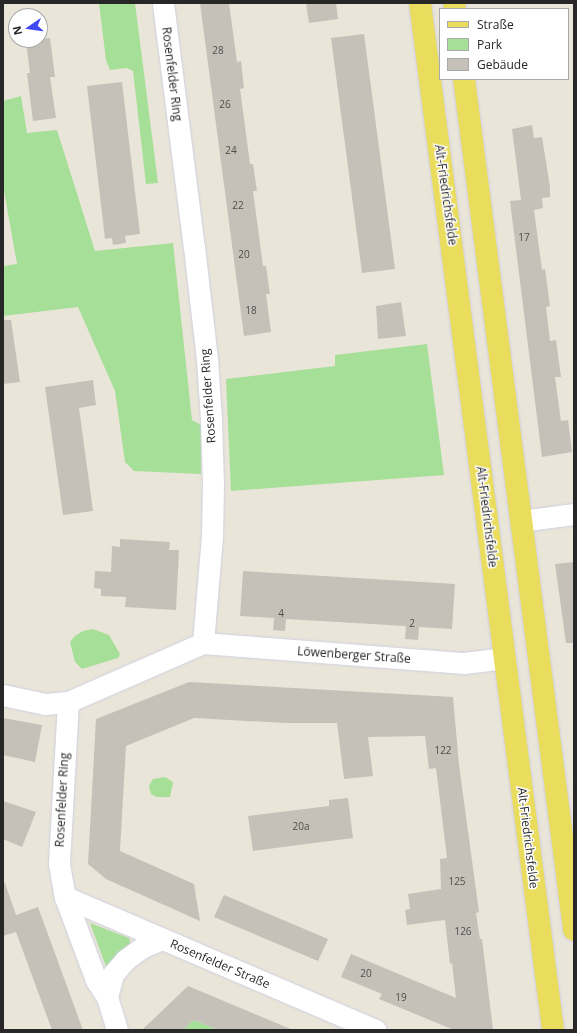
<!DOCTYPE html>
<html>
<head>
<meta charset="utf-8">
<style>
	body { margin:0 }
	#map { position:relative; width:577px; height:1033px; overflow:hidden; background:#eae5d9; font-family:"Open Sans",sans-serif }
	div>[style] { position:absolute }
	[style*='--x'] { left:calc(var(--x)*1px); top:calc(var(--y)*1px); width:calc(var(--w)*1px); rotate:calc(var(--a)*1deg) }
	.green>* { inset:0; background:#a6df97 }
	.building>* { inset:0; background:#c5c1b9 }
	.roads { filter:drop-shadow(0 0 1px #cfd0e0) drop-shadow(0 0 1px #cfd0e0) }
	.minor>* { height:21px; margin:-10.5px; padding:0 10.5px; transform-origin:10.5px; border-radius:10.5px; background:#fff }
	.major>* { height:22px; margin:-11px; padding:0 11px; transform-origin:11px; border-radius:11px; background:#eadd5e }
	span { translate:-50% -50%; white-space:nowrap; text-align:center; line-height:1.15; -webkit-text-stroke:3px #fff; paint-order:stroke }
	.number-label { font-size:10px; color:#4e4e4c }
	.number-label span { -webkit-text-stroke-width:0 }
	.street-label { font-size:12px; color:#272727 }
	.frame { position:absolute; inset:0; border:4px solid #272727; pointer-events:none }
	.legend { position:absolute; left:439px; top:8px; width:130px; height:72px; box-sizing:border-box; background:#fff; border:1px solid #a9a9a9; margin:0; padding:5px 7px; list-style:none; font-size:12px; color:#272727 }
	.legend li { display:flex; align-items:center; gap:8px; height:20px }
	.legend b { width:20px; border:1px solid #a9a9a9 }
	.north { position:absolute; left:8px; top:8px; width:40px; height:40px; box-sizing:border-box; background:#fff; border:1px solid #a9a9a9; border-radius:50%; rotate:257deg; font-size:11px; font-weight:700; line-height:16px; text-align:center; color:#272727 }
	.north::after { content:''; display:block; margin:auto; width:14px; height:18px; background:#3e47f2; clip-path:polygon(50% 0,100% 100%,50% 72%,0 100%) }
</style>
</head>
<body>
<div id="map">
	<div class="green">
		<i style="clip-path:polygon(99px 3px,135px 3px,158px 183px,146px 184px,133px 71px,127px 68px,110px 70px,106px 60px)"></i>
		<i style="clip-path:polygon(21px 96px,27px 133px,57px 130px,95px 251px,173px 243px,192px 420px,201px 425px,201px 474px,134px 471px,125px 462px,115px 391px,78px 307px,3px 316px,3px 266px,17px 264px,3px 185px,3px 101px)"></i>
		<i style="clip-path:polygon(427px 344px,444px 475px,231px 491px,226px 379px,335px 366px,335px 355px)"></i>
		<i style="clip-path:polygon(93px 629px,109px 635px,120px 654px,118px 658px,82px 669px,75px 662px,70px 642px,75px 636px,83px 631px)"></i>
		<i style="clip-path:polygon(165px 777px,173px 782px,170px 797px,157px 797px,151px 794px,149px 786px,153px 779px)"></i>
		<i style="clip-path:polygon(90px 923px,129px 938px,130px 941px,130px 944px,107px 969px)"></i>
		<i style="clip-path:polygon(194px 1020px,218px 1030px,183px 1030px)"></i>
	</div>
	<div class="building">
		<i style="clip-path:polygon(200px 3px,229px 3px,237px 62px,241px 61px,244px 88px,240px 89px,250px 164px,253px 164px,257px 191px,253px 191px,263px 266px,266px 266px,270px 294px,266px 294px,271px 332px,244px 336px)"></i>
		<i style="clip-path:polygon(306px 3px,336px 3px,338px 19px,309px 23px)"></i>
		<i style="clip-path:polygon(364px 34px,395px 269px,362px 273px,331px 38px)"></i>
		<i style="clip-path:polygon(50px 38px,55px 77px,50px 77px,56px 118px,33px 121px,27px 73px,30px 73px,26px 41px)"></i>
		<i style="clip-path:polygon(122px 82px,140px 234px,125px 236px,126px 243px,113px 245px,112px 238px,105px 239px,87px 86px)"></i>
		<i style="clip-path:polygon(532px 125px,534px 138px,542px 137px,550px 187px,550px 197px,542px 198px,543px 208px,534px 210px,542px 270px,545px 269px,550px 306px,546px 307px,550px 341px,556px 340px,561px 377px,555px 377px,561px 421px,568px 420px,572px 452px,542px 457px,510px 201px,521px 200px,512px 129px)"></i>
		<i style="clip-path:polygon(401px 302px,406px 336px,378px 339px,376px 306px)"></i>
		<i style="clip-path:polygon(3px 320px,11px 320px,20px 382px,3px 384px)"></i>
		<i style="clip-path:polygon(93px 380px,96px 405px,79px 408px,93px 511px,63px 515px,45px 387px)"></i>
		<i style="clip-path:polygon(120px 539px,170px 542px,169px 550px,179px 550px,176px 610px,125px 607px,126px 597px,101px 596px,101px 589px,94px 588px,95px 571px,111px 572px,112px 546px,120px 547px)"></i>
		<i style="clip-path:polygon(574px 562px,574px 643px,566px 643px,555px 564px)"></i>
		<i style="clip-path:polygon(243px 571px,455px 584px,452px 629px,419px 627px,418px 640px,405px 639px,406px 626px,286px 619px,285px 631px,273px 630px,274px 618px,240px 616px)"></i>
		<i style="clip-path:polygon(189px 682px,453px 697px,459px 765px,479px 912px,476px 913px,480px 939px,482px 939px,493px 1030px,454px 1030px,379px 999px,382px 994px,341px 977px,351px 954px,456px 998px,452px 963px,450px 964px,445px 920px,407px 925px,405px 910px,410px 909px,408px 894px,441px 889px,440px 859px,447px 858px,436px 768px,429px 769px,425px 736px,368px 737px,373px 776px,344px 779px,337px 723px,285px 723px,194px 718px,126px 746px,120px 851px,194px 884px,200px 921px,106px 879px,88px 864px,96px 719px)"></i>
		<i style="clip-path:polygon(3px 718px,42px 725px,35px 762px,3px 755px)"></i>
		<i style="clip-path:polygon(348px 798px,353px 838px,253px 851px,248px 816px,329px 806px,329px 800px)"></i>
		<i style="clip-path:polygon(3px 801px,36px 812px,22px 847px,3px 839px)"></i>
		<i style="clip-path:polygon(3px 883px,5px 883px,16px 915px,38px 907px,83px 1030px,52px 1030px,16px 932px,3px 936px)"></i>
		<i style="clip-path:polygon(224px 895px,328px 939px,318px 961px,214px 917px)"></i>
		<i style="clip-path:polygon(188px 986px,293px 1030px,218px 1030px,194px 1020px,183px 1030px,142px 1030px)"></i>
	</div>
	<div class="roads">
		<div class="minor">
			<i style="--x:163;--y:3;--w:246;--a:82.8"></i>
			<i style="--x:194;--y:247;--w:113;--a:83.4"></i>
			<i style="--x:207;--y:359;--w:61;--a:86.2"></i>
			<i style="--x:211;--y:420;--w:65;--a:88.2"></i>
			<i style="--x:213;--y:485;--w:51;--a:91.1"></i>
			<i style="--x:212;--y:536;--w:107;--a:94.8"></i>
			<i style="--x:521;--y:521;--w:53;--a:-7.5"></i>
			<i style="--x:3;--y:695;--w:43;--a:12.1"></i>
			<i style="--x:45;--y:704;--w:23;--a:-5"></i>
			<i style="--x:68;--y:702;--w:147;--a:-23.6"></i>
			<i style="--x:203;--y:643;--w:262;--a:4.4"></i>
			<i style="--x:464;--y:663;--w:41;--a:-7"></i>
			<i style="--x:68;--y:702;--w:162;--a:93.2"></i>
			<i style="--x:59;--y:864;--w:34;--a:80"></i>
			<i style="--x:65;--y:897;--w:89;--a:69.5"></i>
			<i style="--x:96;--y:980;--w:20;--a:57"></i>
			<i style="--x:107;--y:997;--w:34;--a:73"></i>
			<i style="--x:65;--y:897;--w:338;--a:23.2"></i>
			<i style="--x:107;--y:997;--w:24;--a:-75"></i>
			<i style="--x:113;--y:974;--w:18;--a:-49"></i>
			<i style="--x:125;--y:960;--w:22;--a:-36"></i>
			<i style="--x:143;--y:947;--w:21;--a:-23"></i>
		</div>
		<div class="major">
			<i style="--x:420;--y:3;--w:1036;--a:82.62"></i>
			<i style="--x:454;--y:3;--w:6;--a:81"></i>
			<i style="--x:464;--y:79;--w:858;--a:82.63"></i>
		</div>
	</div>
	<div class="number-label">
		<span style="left:218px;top:51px">28</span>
		<span style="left:225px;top:105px">26</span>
		<span style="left:231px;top:151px">24</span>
		<span style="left:238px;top:206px">22</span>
		<span style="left:524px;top:238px">17</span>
		<span style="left:244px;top:255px">20</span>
		<span style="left:251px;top:311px">18</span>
		<span style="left:281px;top:614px">4</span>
		<span style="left:412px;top:624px">2</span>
		<span style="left:443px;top:751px">122</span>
		<span style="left:301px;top:827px">20a</span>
		<span style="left:457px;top:882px">125</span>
		<span style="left:463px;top:932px">126</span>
		<span style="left:366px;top:974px">20</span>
		<span style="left:401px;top:998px">19</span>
	</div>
	<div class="street-label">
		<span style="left:172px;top:74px;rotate:83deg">Rosenfelder Ring</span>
		<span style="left:446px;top:195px;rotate:82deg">Alt-Friedrichsfelde</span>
		<span style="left:208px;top:396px;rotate:-94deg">Rosenfelder Ring</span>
		<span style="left:487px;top:517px;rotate:83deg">Alt-Friedrichsfelde</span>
		<span style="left:354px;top:655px;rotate:4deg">Löwenberger Straße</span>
		<span style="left:62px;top:800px;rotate:-87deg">Rosenfelder Ring</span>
		<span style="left:528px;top:838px;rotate:83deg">Alt-Friedrichsfelde</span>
		<span style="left:220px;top:964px;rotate:23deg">Rosenfelder Straße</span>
	</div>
	<div class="frame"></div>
	<ul class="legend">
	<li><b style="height:5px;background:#eadd5e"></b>Straße</li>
	<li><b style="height:11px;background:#a6df97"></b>Park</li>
	<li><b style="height:11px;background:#c5c1b9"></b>Gebäude</li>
	</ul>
	<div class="north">N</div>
</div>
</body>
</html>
